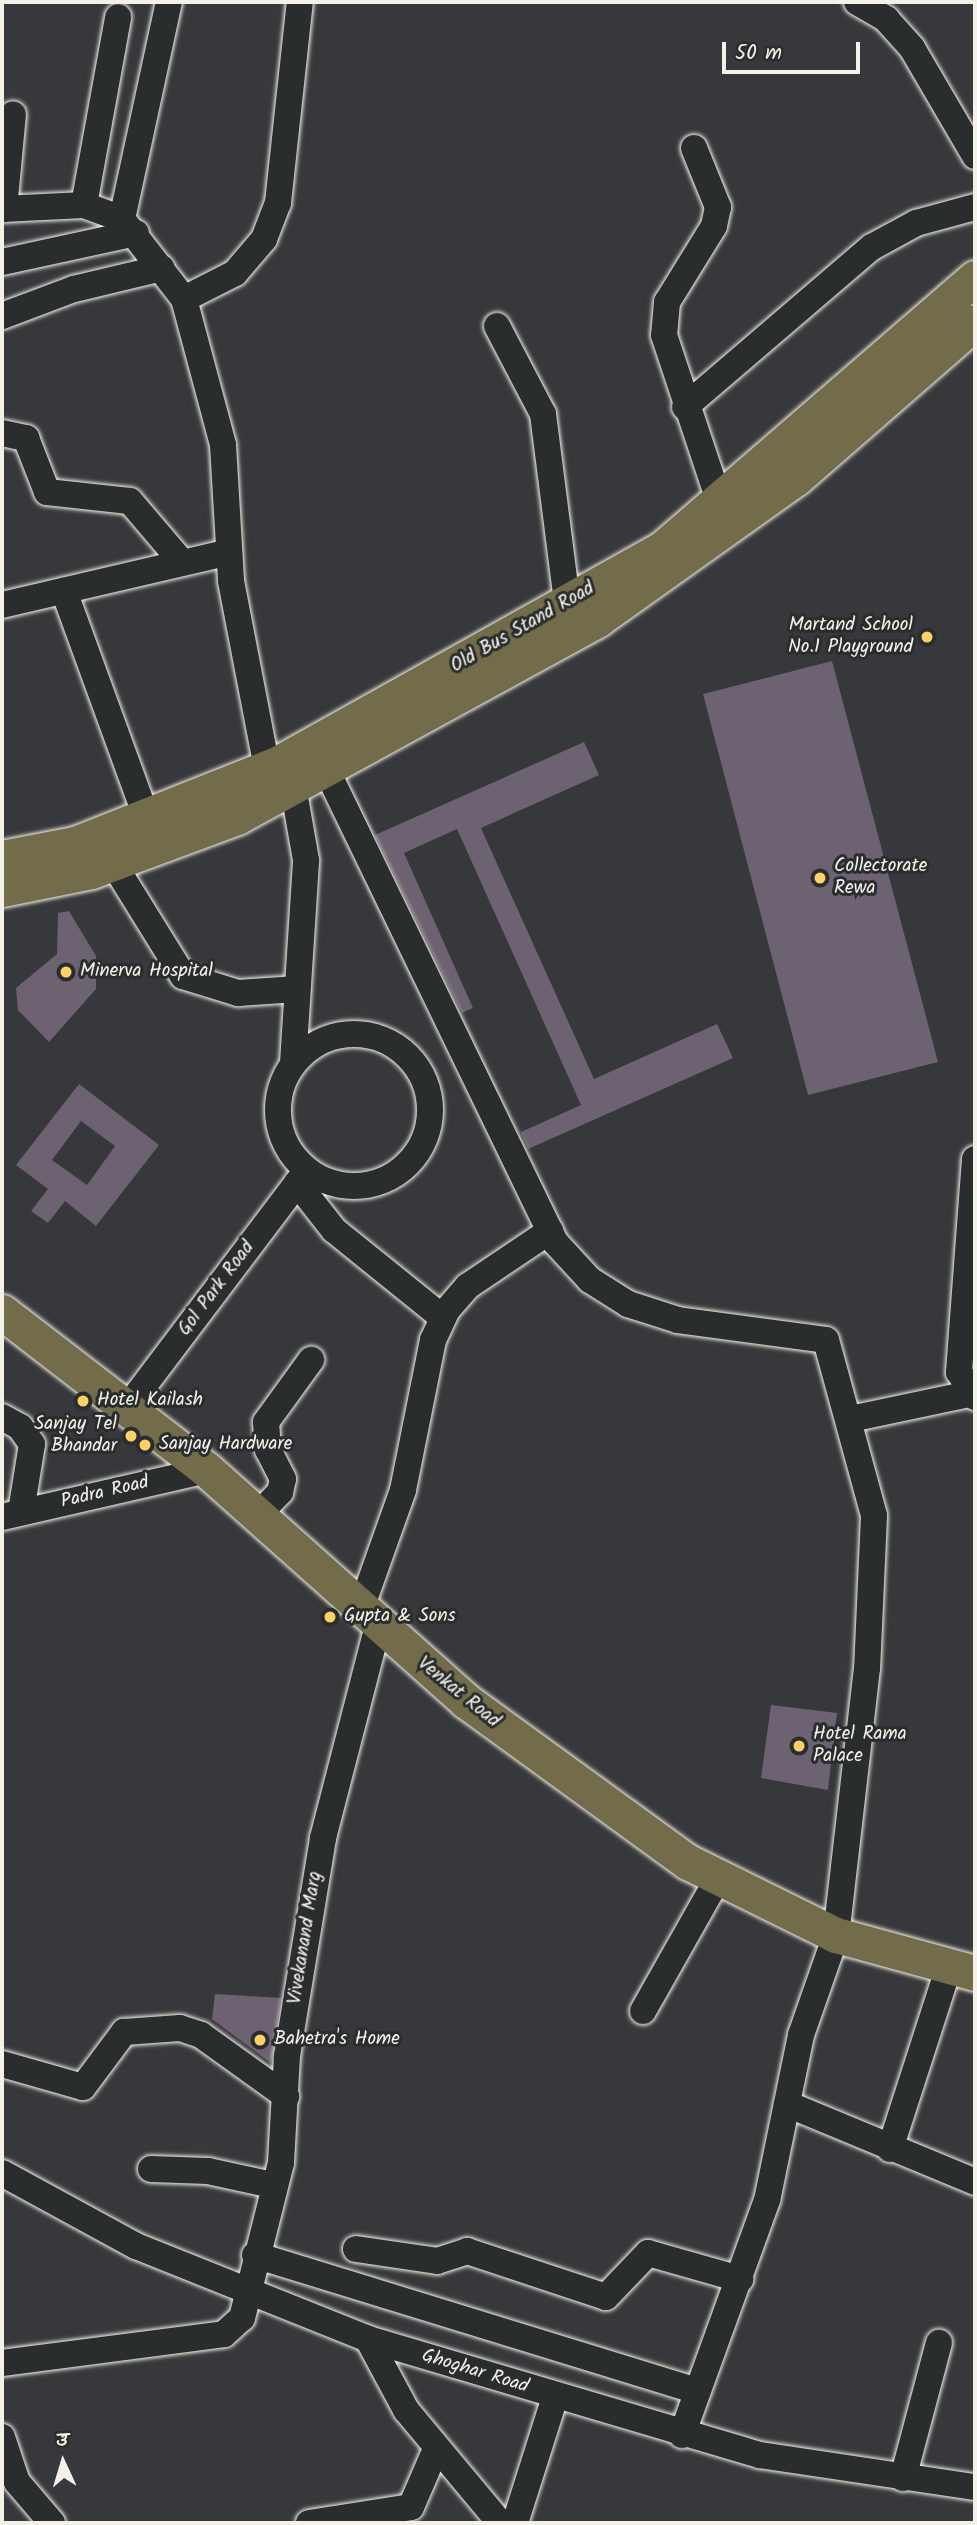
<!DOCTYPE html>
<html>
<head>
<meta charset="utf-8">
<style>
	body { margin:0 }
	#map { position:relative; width:977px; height:2525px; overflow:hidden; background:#37383b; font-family:Kalam,"Playpen Sans Deva",sans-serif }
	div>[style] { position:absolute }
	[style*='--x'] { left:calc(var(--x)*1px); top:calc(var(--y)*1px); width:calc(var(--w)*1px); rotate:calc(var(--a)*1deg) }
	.building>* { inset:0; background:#6c6271 }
	.roads { filter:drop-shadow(0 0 2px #f4f1e8) drop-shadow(0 0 2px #f4f1e8) }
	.minor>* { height:26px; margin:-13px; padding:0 13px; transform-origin:13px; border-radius:13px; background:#2a2d2e }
	.minor>.ring { margin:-13px; padding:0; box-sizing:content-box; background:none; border:26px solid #2a2d2e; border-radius:50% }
	.major>* { height:35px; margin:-17.5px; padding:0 17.5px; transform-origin:17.5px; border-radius:17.5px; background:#726c4b }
	.dots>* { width:19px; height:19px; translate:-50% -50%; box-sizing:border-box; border:4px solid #2a2d2e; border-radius:50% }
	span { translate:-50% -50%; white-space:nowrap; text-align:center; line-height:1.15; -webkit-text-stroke:6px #2a2d2e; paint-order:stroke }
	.poi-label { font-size:19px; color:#f4f1e8 }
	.right { translate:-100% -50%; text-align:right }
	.left { translate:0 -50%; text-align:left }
	.street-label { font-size:19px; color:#f4f1e8 }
	.frame { position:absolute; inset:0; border:4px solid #f4f1e8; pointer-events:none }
	.north { position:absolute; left:28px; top:2427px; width:70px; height:70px; -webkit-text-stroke:5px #2a2d2e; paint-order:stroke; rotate:356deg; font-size:19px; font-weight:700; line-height:28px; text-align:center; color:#f4f1e8 }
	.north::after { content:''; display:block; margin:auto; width:24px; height:32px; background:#f4f1e8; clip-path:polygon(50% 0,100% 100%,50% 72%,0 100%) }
	.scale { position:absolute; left:722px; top:42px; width:138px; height:32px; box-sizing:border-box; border:4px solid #f4f1e8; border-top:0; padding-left:9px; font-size:21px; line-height:24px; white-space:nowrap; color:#f4f1e8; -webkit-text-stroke:5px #2a2d2e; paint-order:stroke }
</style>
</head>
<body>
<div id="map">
	<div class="building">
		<i style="clip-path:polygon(832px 661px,938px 1062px,808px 1095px,703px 694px)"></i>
		<i style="clip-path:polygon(584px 742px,599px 775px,481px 828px,594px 1079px,717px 1024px,733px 1058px,528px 1149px,521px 1132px,581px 1105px,457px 829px,404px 853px,473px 1008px,462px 1013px,375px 835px)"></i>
		<i style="clip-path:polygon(69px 911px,96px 956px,96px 989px,49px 1042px,18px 1010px,16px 988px,57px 954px,58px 913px)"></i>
		<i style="clip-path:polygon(evenodd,79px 1084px,159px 1145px,96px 1226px,65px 1201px,48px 1223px,31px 1211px,48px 1189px,16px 1165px,79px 1084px,81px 1121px,115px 1146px,87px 1185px,52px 1160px,81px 1121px)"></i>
		<i style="clip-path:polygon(771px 1705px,837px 1713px,828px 1790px,761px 1778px)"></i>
		<i style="clip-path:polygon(215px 1994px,281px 1998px,271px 2063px,212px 2019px)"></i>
	</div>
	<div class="roads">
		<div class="minor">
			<i style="--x:857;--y:2;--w:34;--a:30"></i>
			<i style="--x:886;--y:19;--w:39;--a:48"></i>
			<i style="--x:912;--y:48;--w:125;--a:59.7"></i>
			<i style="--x:694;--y:148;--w:64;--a:67.9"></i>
			<i style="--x:718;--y:207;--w:19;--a:102"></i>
			<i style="--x:714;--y:226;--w:89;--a:121.7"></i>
			<i style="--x:667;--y:302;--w:33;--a:95"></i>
			<i style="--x:664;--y:335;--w:174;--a:71.6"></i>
			<i style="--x:84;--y:205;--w:191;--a:-79.7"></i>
			<i style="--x:2;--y:209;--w:82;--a:-2.8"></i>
			<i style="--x:84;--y:205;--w:40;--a:20.2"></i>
			<i style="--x:122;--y:219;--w:101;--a:52.2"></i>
			<i style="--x:184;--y:299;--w:151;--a:75"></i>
			<i style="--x:223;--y:445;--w:136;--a:86.6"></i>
			<i style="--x:231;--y:581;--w:190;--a:79.1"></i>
			<i style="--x:267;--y:768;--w:17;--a:57"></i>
			<i style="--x:4;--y:209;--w:95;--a:-84.6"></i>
			<i style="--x:122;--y:219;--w:222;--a:-77.8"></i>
			<i style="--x:2;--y:262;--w:137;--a:-12.2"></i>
			<i style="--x:184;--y:299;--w:57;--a:-27"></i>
			<i style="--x:235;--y:273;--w:45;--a:-49.5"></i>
			<i style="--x:264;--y:239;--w:39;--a:-69"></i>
			<i style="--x:278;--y:203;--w:202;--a:-83.8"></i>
			<i style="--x:2;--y:316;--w:77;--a:-20.6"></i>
			<i style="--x:74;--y:289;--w:90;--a:-13.4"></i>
			<i style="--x:497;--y:326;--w:99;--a:62.4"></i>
			<i style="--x:543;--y:414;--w:190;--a:82.7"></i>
			<i style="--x:685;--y:407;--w:246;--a:-40.6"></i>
			<i style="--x:872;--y:247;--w:50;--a:-28.6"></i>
			<i style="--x:916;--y:223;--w:61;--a:-15.2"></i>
			<i style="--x:2;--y:433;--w:25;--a:12"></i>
			<i style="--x:26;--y:438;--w:58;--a:68.7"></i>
			<i style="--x:47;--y:492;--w:83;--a:6.2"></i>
			<i style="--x:130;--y:501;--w:79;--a:49.6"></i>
			<i style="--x:64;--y:591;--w:239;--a:70"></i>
			<i style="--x:2;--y:605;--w:233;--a:-13.1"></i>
			<i style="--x:325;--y:767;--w:528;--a:64.16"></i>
			<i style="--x:555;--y:1242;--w:52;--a:47.4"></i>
			<i style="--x:590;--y:1280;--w:45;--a:32.3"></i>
			<i style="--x:628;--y:1304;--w:52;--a:17.7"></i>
			<i style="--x:678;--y:1320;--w:149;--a:7.7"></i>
			<i style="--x:826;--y:1340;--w:182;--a:74.7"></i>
			<i style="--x:874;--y:1516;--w:152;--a:92.6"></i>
			<i style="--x:867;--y:1668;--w:269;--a:96.6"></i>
			<i style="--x:836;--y:1935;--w:106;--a:109.3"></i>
			<i style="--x:801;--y:2035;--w:168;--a:101.6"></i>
			<i style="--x:767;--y:2200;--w:250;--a:109.9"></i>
			<i style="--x:113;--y:863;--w:133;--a:58.2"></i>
			<i style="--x:183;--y:976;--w:58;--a:17.2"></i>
			<i style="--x:238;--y:993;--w:59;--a:-3.9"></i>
			<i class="ring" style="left:278px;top:1034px;width:126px;height:126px"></i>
			<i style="--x:293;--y:1063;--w:203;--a:-86.3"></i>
			<i style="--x:306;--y:860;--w:75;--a:-100"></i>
			<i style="--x:975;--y:1159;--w:214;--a:94.3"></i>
			<i style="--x:959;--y:1372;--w:30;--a:57"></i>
			<i style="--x:297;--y:1183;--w:60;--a:51.8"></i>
			<i style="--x:334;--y:1230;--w:140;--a:38.9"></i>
			<i style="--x:127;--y:1408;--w:298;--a:-52.9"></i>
			<i style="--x:2;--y:1417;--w:21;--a:29"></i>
			<i style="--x:20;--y:1427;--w:21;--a:55"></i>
			<i style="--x:32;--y:1444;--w:69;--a:99.2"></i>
			<i style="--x:850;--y:1419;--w:122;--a:-11.9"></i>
			<i style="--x:2;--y:1517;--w:210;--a:-12.9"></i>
			<i style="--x:256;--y:1517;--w:35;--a:-46"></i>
			<i style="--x:280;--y:1492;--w:13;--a:-77"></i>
			<i style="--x:283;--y:1479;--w:33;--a:-117"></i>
			<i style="--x:268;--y:1450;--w:28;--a:-94"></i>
			<i style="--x:266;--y:1422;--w:77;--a:-54"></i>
			<i style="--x:360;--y:1611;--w:128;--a:-70.4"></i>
			<i style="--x:403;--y:1490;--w:153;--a:-78.7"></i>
			<i style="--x:433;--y:1340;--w:33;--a:-65"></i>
			<i style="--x:447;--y:1310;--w:32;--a:-49"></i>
			<i style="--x:468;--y:1286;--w:99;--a:-33.9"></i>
			<i style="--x:643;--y:2011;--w:150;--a:-60.5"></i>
			<i style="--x:2;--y:2064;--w:84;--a:15.9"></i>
			<i style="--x:83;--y:2087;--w:69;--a:-53.3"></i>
			<i style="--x:124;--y:2032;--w:56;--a:-4.1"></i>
			<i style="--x:180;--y:2028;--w:22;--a:18"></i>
			<i style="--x:201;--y:2035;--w:105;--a:35.7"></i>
			<i style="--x:787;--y:2104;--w:204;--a:22.5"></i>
			<i style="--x:890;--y:2149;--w:192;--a:-72.1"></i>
			<i style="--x:151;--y:2169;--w:57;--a:2"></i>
			<i style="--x:208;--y:2171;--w:66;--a:12.2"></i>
			<i style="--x:2;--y:2173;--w:153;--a:28.6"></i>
			<i style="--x:136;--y:2246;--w:250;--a:21.8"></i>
			<i style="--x:368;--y:2339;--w:409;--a:16.5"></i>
			<i style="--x:760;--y:2455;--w:217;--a:8.5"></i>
			<i style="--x:356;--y:2249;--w:82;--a:8.4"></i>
			<i style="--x:437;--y:2261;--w:32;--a:-18"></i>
			<i style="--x:467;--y:2251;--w:146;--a:18.3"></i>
			<i style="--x:606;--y:2297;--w:61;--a:-46.3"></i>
			<i style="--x:648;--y:2253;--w:96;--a:15.8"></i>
			<i style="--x:255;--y:2255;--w:463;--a:17.1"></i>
			<i style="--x:368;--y:2339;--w:81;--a:61.8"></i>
			<i style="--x:406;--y:2410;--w:147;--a:50.2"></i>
			<i style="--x:2;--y:2363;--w:224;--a:-7.4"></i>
			<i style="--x:224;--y:2334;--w:24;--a:-42"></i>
			<i style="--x:242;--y:2318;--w:160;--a:-75.9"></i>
			<i style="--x:281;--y:2163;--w:107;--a:-86.8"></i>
			<i style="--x:287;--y:2056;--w:221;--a:-80.6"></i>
			<i style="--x:323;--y:1838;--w:219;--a:-75.5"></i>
			<i style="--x:2;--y:2437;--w:47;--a:71.6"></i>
			<i style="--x:17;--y:2482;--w:54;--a:49.5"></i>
			<i style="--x:903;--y:2478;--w:140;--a:-75.1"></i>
			<i style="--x:309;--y:2523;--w:103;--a:-8.9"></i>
			<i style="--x:411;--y:2507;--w:63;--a:-66.7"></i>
			<i style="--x:515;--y:2523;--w:132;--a:-72.4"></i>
		</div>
		<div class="major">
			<i style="--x:2;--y:858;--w:74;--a:-10.9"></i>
			<i style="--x:75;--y:844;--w:217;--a:-21.6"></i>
			<i style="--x:277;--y:764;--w:441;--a:-29.2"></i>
			<i style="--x:662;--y:549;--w:414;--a:-40.9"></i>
			<i style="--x:2;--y:889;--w:91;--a:-11.4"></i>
			<i style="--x:91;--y:871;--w:156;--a:-20.3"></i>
			<i style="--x:237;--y:817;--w:412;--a:-28.7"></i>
			<i style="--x:598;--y:619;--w:243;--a:-35.5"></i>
			<i style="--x:796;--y:478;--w:237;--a:-41.1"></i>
			<i style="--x:2;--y:1312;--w:259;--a:37.6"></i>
			<i style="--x:207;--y:1470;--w:347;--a:41.7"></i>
			<i style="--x:466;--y:1701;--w:274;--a:36"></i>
			<i style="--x:688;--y:1862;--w:165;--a:26.3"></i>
			<i style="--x:836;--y:1935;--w:144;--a:15.3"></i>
		</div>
	</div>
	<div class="dots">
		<i style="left:927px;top:637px;background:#ffd166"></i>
		<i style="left:820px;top:878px;background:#ffd166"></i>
		<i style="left:66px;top:972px;background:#ffd166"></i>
		<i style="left:83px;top:1401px;background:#ffd166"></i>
		<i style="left:131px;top:1436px;background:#ffd166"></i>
		<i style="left:145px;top:1445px;background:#ffd166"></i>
		<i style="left:330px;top:1617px;background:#ffd166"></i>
		<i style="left:799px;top:1746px;background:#ffd166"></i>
		<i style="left:260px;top:2040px;background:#ffd166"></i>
	</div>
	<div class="poi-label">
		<span class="right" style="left:913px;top:637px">Martand School<br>No.1 Playground</span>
		<span class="left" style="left:834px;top:878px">Collectorate<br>Rewa</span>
		<span class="left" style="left:80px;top:972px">Minerva Hospital</span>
		<span class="left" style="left:97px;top:1401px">Hotel Kailash</span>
		<span class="right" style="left:117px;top:1436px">Sanjay Tel<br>Bhandar</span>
		<span class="left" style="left:159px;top:1445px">Sanjay Hardware</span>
		<span class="left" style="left:344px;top:1617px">Gupta &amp; Sons</span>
		<span class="left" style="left:813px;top:1746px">Hotel Rama<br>Palace</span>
		<span class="left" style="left:274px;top:2040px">Bahetra's Home</span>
	</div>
	<div class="street-label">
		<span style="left:523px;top:628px;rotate:-30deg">Old Bus Stand Road</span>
		<span style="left:217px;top:1289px;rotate:-53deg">Gol Park Road</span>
		<span style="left:105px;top:1493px;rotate:-13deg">Padra Road</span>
		<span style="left:458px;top:1693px;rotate:39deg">Venkat Road</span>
		<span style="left:306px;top:1938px;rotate:-81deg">Vivekanand Marg</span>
		<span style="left:475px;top:2372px;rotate:17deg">Ghoghar Road</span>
	</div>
	<div class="frame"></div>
	<div class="north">उ</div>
	<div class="scale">50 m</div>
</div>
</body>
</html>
